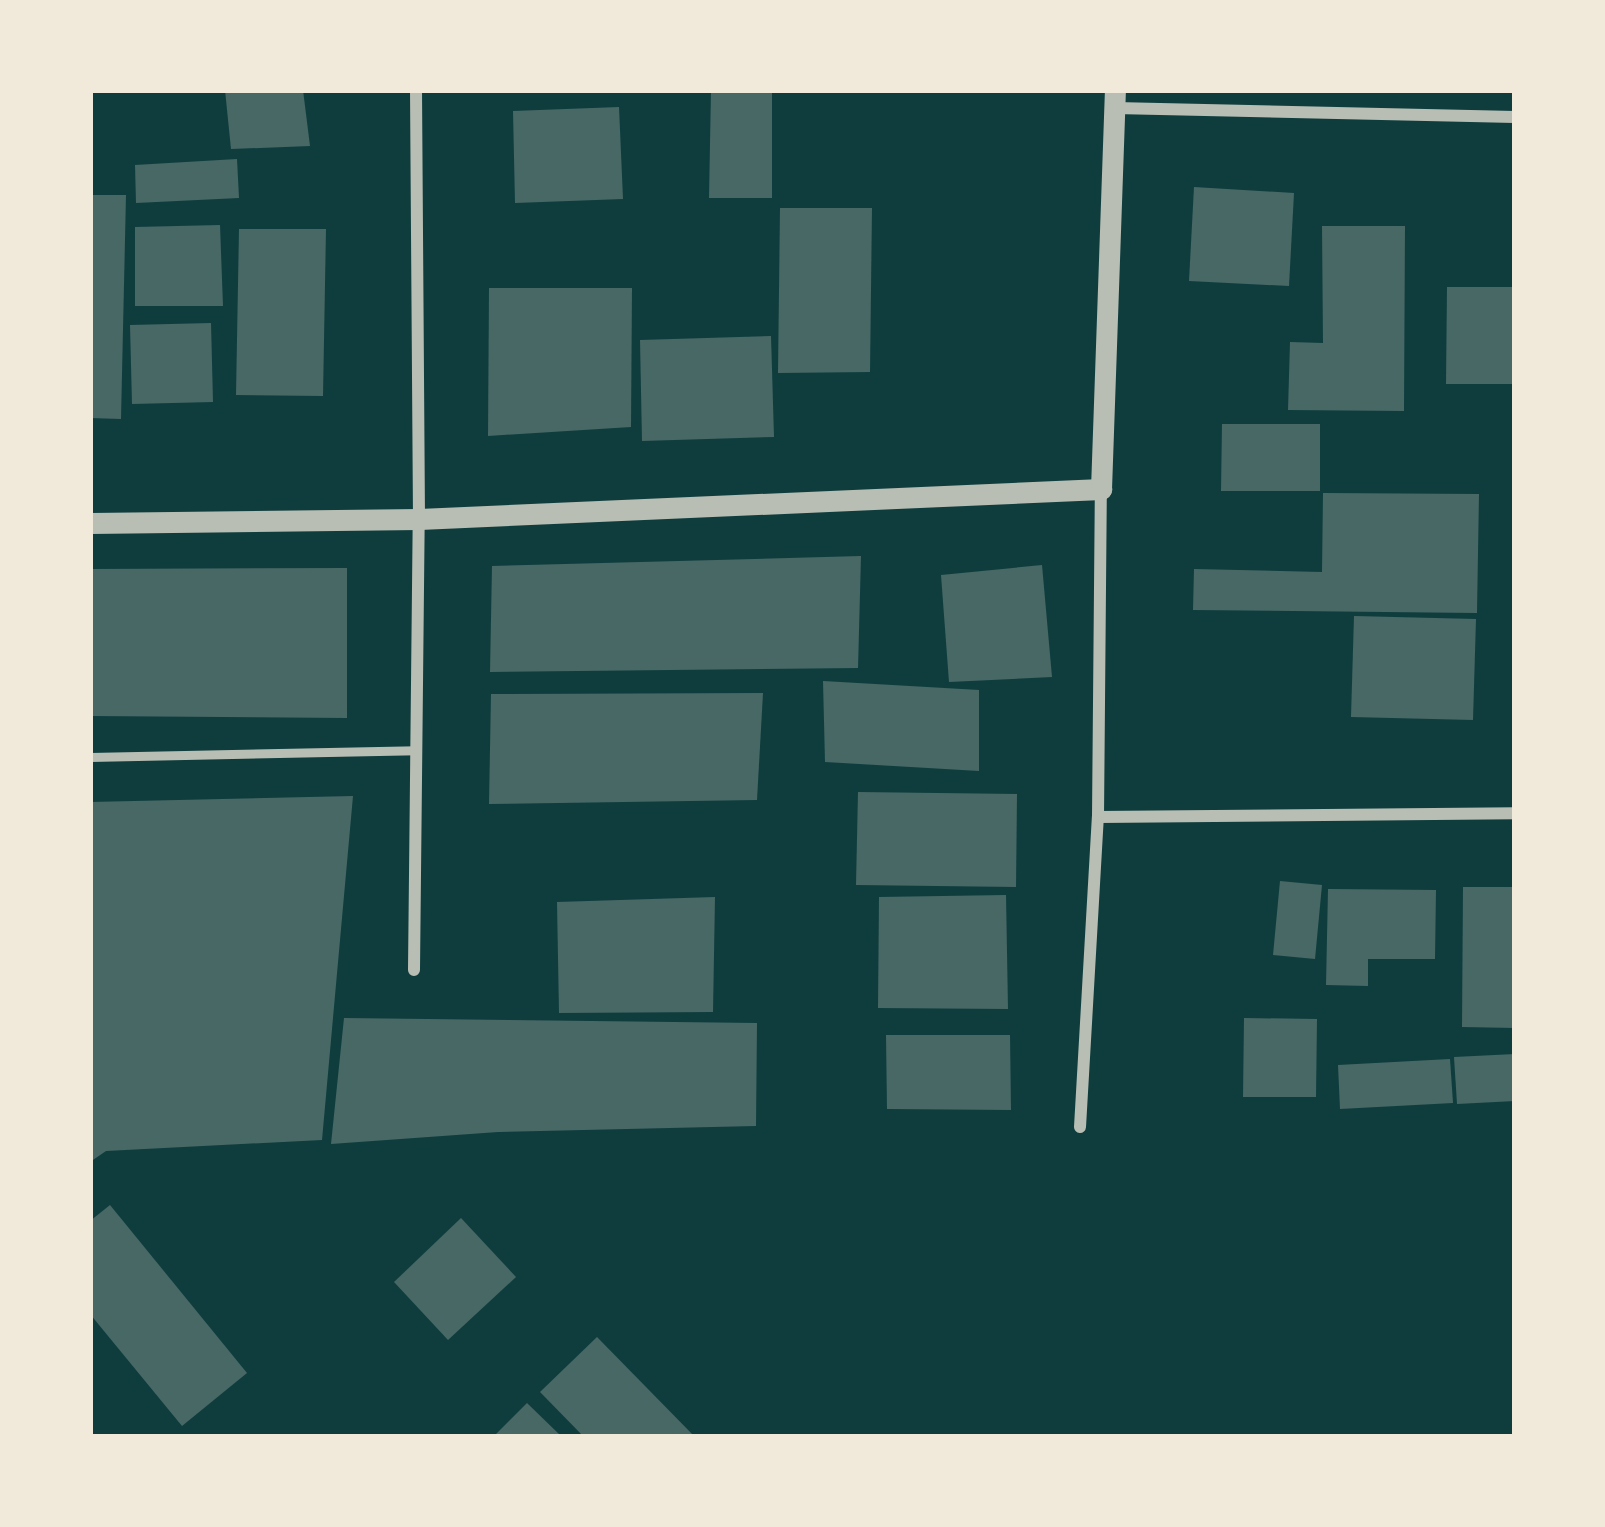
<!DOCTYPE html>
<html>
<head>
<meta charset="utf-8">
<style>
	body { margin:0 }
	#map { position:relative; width:1605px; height:1527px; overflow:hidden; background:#0f3d3e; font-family:"Titillium Web",sans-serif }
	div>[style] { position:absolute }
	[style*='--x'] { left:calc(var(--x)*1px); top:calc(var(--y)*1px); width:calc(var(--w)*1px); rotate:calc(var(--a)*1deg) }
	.building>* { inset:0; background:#486865 }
	.service>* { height:9px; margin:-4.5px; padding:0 4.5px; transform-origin:4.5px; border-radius:4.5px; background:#b8beb3 }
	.minor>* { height:12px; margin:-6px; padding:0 6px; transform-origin:6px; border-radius:6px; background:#b8beb3 }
	.tertiary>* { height:21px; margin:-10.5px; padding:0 10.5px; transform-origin:10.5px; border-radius:10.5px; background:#b8beb3 }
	span { translate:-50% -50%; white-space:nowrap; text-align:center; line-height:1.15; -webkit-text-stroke:9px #f1e9da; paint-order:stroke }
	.frame { position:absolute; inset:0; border:93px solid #f1e9da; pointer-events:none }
</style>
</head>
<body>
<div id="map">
	<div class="building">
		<i style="clip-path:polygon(225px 90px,303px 90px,310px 146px,231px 149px)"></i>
		<i style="clip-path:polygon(711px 90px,772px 90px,772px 198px,709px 198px)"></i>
		<i style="clip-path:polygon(619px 107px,623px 199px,515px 203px,513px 111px)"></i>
		<i style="clip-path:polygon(237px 159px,239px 198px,136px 203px,135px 165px)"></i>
		<i style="clip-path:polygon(1194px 187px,1294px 193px,1289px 286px,1189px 281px)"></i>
		<i style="clip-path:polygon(90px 195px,126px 195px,121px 419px,90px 418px)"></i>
		<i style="clip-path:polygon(780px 208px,872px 208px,870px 372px,778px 373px)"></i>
		<i style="clip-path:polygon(220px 225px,223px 306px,135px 306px,135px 227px)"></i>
		<i style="clip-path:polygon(1322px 226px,1405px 226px,1404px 411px,1288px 410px,1290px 342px,1323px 343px)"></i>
		<i style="clip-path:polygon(239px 229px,326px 229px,323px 396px,236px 395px)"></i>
		<i style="clip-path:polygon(1447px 287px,1515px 287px,1515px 384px,1446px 384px)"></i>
		<i style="clip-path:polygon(489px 288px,632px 288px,631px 427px,488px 436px)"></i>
		<i style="clip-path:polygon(211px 323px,213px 402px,132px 404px,130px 325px)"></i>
		<i style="clip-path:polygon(771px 336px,774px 437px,642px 441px,640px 340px)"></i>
		<i style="clip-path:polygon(1222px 424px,1320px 424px,1320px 491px,1221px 491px)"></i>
		<i style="clip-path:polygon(1323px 493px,1479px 494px,1477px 613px,1193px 610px,1194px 569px,1322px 572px)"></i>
		<i style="clip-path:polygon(861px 556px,858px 668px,490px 672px,492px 566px)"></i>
		<i style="clip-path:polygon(1042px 565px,1052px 677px,949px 682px,941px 575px)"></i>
		<i style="clip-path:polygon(347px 568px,347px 718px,90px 716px,90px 569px)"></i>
		<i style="clip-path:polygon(1354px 616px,1476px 619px,1473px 720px,1351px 717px)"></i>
		<i style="clip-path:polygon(823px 681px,979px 690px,979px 771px,825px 762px)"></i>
		<i style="clip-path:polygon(763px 693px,757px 800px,489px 804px,491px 694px)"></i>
		<i style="clip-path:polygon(858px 792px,1017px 794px,1016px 887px,856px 885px)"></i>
		<i style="clip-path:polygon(353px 796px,322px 1140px,106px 1151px,90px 1162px,90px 802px)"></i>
		<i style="clip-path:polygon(1280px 881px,1322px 885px,1315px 959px,1273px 955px)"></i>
		<i style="clip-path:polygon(1463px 887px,1515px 887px,1515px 1028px,1462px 1027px)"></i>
		<i style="clip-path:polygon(1328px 889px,1436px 890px,1435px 959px,1368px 959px,1368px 986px,1326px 985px)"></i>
		<i style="clip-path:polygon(1006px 895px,1008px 1009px,878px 1008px,879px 897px)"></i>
		<i style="clip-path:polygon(715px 897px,713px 1012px,559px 1013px,557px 902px)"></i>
		<i style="clip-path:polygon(344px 1018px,757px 1023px,756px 1126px,498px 1132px,331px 1144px)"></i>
		<i style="clip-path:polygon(1244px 1018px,1317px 1019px,1316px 1097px,1243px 1097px)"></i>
		<i style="clip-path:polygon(886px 1035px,1010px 1035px,1011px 1110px,887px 1109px)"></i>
		<i style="clip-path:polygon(1515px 1054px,1515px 1101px,1457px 1104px,1454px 1057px)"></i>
		<i style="clip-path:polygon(1450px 1059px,1453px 1103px,1340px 1109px,1338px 1065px)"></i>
		<i style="clip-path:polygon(110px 1205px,247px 1373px,182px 1426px,90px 1314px,90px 1221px)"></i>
		<i style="clip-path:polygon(461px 1218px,516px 1277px,448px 1340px,394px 1282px)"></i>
		<i style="clip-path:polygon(597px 1337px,695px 1437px,584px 1437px,540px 1392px)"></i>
		<i style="clip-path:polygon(527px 1403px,562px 1437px,493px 1437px)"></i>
	</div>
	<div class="service">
		<i style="--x:90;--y:757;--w:326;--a:-1.2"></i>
	</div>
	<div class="minor">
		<i style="--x:1115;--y:108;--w:400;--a:1.3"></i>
		<i style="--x:1098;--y:817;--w:417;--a:-0.5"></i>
		<i style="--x:414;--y:970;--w:451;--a:-89.4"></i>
		<i style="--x:419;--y:519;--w:429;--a:-90.4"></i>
		<i style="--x:1080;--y:1127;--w:311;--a:-86.7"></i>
		<i style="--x:1098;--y:817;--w:328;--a:-89.5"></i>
	</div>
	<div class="tertiary">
		<i style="--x:90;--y:523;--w:329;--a:-0.7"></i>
		<i style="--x:419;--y:519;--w:683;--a:-2.52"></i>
		<i style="--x:1101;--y:489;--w:399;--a:-88"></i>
	</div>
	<div class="frame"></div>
</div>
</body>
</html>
